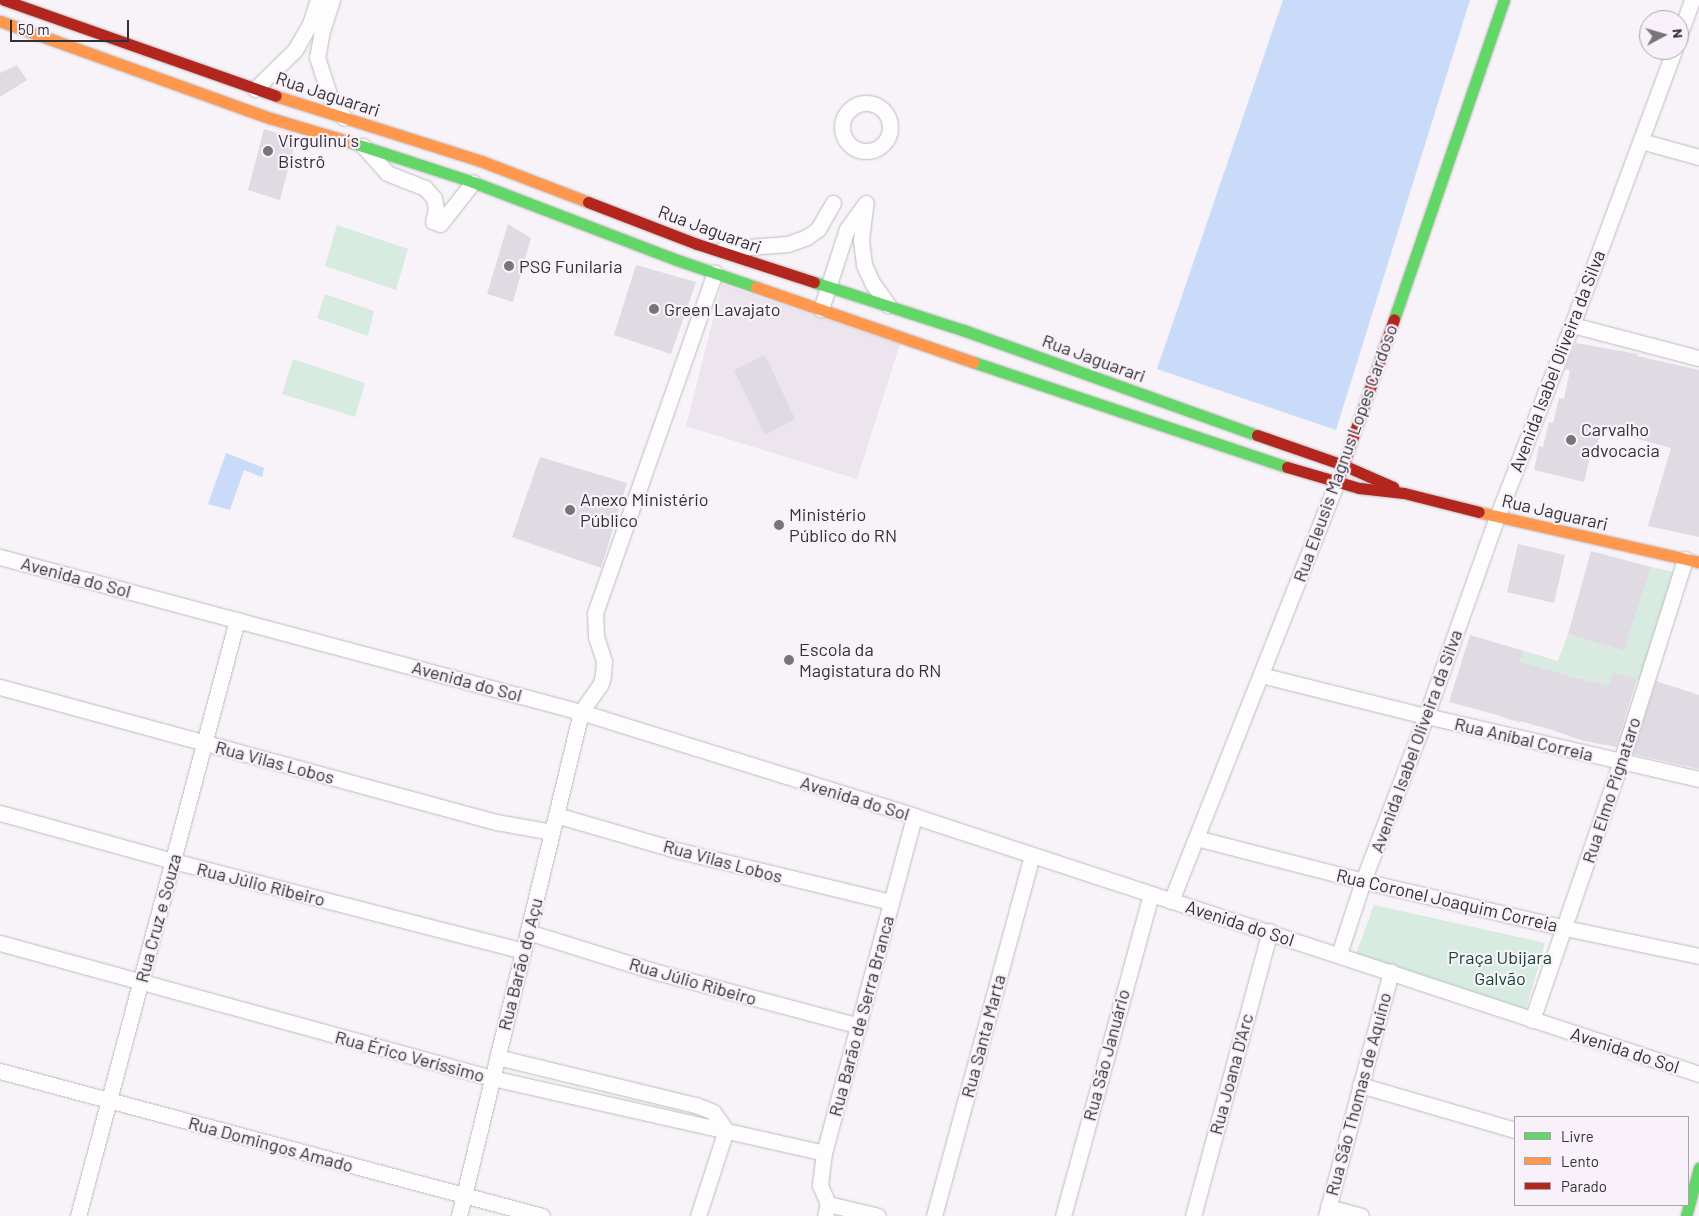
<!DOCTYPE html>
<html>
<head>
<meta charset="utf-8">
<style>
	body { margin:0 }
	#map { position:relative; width:1699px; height:1216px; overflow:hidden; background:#f7f3f8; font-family:Barlow,sans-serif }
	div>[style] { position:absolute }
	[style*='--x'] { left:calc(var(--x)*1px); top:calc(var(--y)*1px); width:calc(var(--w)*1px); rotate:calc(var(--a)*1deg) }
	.built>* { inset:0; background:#ece5ee }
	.green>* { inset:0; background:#d7ebe0 }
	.water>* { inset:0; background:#c9dbf8 }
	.building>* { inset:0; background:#e0dae3 }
	.roads { filter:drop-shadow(0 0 1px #bebbbf) drop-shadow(0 0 1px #bebbbf) }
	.street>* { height:15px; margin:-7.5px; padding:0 7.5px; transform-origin:7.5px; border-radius:7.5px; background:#fefdfe }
	.street>.ring { margin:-7.5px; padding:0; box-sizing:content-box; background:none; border:15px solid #fefdfe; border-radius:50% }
	.fast>* { height:11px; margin:-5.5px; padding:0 5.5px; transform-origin:5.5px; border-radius:5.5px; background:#63d668 }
	.slow>* { height:11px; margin:-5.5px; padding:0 5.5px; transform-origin:5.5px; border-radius:5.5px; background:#ff974d }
	.jam>* { height:11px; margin:-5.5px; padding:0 5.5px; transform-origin:5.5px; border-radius:5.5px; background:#b3261e }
	.dots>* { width:14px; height:14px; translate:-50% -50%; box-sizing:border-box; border:2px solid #f8f1fa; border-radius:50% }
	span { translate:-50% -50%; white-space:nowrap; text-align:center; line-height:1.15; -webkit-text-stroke:4.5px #f8f1fa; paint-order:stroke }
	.street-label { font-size:18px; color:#333134 }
	.poi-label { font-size:18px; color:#333134 }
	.left { translate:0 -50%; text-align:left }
	.park-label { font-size:18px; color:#104a30 }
	.legend { position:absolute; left:1514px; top:1116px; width:175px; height:90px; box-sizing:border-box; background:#f8f1fa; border:1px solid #a9a4ab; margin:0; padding:6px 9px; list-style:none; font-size:15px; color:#333134 }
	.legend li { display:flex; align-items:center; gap:10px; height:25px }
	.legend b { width:25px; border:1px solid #a9a4ab }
	.north { position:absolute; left:1639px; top:10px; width:50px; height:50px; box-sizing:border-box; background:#f8f1fa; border:1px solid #a9a4ab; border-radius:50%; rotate:84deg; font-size:14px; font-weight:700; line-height:20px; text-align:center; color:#333134 }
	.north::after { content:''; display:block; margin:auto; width:18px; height:22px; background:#787579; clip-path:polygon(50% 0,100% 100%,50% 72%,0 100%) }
	.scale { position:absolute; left:10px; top:20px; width:119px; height:22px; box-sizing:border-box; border:2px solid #333134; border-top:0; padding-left:6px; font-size:15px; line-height:18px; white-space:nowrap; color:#333134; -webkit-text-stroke:4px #f8f1fa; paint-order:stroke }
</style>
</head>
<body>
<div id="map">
	<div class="built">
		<i style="clip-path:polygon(722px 284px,900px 344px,857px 479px,686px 426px)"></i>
	</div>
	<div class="green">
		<i style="clip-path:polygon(337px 225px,408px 249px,396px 290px,325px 266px)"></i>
		<i style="clip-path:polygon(325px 294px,374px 311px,368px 336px,317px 318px)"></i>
		<i style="clip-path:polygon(293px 359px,365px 383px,355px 417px,282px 394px)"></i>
		<i style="clip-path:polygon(1651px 567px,1674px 572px,1624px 748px,1616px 747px,1639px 680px,1614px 672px,1590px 742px,1570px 737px,1590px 681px,1538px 667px,1520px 723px,1501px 717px,1524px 651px,1558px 661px,1568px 634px,1624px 651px)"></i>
		<i style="clip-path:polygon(1374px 905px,1545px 943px,1525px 1013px,1355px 957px)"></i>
	</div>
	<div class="water">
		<i style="clip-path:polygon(1283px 0,1470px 0,1336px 430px,1157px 369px)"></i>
		<i style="clip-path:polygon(226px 453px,264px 468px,262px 477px,244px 470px,230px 510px,208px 504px)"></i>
	</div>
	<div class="building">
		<i style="clip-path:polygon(17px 65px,27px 80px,0 97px,0 73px)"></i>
		<i style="clip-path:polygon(264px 129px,296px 139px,280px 200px,248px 190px)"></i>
		<i style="clip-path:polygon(508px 224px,531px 238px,513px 302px,487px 294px)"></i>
		<i style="clip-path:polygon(636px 265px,696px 282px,671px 354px,614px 335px)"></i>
		<i style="clip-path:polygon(1576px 343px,1638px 354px,1637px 356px,1699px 370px,1699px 537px,1648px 526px,1671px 448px,1605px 430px,1604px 434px,1600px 433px,1594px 458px,1590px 457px,1584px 482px,1534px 470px,1539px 446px,1543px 447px,1549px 422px,1553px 423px,1559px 398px,1564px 399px,1570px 370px,1565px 369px)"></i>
		<i style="clip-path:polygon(765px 355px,795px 419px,765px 435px,734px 370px)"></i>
		<i style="clip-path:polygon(540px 457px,627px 483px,601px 568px,512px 537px)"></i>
		<i style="clip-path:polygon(1518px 544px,1565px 555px,1554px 603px,1507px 592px)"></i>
		<i style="clip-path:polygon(1591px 551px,1651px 567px,1624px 651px,1568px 634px)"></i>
		<i style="clip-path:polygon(1470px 635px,1524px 651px,1520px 662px,1567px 675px,1609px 686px,1613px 672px,1637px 679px,1616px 747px,1584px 741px,1549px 729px,1449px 702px)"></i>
		<i style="clip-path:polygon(1656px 681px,1699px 695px,1699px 769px,1633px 754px)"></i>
	</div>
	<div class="roads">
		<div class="street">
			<i style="--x:332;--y:0;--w:32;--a:108"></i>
			<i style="--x:322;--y:30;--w:27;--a:100"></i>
			<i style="--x:317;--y:57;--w:42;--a:72"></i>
			<i style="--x:330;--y:97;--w:25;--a:56"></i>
			<i style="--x:1679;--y:36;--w:38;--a:-70"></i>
			<i style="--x:255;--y:89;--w:56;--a:-44.3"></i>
			<i style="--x:295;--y:50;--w:30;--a:-60"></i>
			<i style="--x:310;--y:24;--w:25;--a:-72"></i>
			<i class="ring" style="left:842px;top:103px;width:33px;height:33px"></i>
			<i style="--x:1641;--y:141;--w:60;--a:15.4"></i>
			<i style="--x:363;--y:146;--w:36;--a:48"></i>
			<i style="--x:387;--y:173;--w:41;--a:21.5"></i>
			<i style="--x:425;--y:188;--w:13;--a:48"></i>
			<i style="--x:434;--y:198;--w:11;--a:80"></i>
			<i style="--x:436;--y:209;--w:13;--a:103"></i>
			<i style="--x:865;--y:207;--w:33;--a:97"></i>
			<i style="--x:861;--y:240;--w:25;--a:83"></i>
			<i style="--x:864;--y:265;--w:21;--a:65"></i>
			<i style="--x:873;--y:284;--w:26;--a:54"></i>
			<i style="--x:440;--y:224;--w:53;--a:-51.8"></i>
			<i style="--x:723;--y:249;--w:65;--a:-4.4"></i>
			<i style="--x:788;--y:244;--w:20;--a:-20"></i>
			<i style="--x:807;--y:237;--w:14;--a:-36"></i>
			<i style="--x:818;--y:229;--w:30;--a:-60"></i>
			<i style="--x:821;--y:309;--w:84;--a:-72"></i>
			<i style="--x:847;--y:229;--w:32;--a:-54"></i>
			<i style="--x:1572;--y:325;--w:131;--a:14.6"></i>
			<i style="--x:0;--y:557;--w:601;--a:14.94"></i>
			<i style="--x:581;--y:712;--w:349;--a:17.3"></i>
			<i style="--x:914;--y:816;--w:826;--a:18.19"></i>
			<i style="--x:1261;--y:675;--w:170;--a:14"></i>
			<i style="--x:1426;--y:716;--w:280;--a:13"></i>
			<i style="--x:0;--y:687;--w:514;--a:15.23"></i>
			<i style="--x:496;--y:822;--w:57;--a:10.1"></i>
			<i style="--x:0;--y:813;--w:180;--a:15.5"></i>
			<i style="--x:173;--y:861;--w:361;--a:14.4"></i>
			<i style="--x:556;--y:815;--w:129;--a:16.2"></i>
			<i style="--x:680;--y:851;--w:217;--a:13.6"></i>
			<i style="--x:1196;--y:838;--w:172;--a:14.4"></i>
			<i style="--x:1363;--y:881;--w:207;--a:13.1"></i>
			<i style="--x:1565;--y:928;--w:137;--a:11.8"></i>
			<i style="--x:1171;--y:901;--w:451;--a:-68.4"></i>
			<i style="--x:528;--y:932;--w:131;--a:17.3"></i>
			<i style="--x:653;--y:971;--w:213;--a:14.9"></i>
			<i style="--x:0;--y:943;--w:510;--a:15.34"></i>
			<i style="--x:492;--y:1078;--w:340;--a:12.7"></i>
			<i style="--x:1339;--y:954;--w:77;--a:-71.8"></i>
			<i style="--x:1363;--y:881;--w:177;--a:-69.1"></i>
			<i style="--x:1426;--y:716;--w:211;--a:-70.4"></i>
			<i style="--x:1497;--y:517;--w:206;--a:-68.7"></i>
			<i style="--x:1572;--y:325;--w:293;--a:-69.6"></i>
			<i style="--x:1532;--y:1020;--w:274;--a:-71"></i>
			<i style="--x:1621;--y:761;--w:212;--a:-72.4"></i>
			<i style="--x:497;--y:1057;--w:205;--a:13.6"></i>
			<i style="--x:696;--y:1105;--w:18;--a:22"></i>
			<i style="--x:713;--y:1112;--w:22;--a:54"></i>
			<i style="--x:0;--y:1071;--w:561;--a:14.98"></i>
			<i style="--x:1360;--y:1085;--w:161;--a:16.2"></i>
			<i style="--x:828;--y:1204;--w:51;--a:13.5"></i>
			<i style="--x:1328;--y:1207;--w:34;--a:15"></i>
			<i style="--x:78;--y:1216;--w:617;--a:-75.06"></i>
			<i style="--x:459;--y:1216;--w:519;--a:-76.39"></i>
			<i style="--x:581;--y:712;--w:35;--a:-55"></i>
			<i style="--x:601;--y:683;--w:8;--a:-76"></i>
			<i style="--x:603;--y:675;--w:14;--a:-86"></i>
			<i style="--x:604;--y:661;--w:25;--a:-108"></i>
			<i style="--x:596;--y:637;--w:24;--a:-92"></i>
			<i style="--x:595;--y:613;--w:361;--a:-70.6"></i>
			<i style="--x:698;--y:1216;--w:90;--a:-72"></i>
			<i style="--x:825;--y:1216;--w:12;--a:-76"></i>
			<i style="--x:828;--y:1204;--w:21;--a:-113"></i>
			<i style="--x:820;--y:1185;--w:32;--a:-83"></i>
			<i style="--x:824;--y:1153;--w:349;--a:-75"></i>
			<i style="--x:934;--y:1216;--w:373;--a:-74.8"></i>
			<i style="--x:1063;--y:1216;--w:333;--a:-74.7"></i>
			<i style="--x:1193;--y:1216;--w:295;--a:-74.9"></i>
			<i style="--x:1326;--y:1216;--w:253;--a:-75.1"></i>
		</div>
		<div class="fast">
			<i style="--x:350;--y:142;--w:129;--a:18"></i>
			<i style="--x:473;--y:182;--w:218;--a:20.9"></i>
			<i style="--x:677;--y:260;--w:83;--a:18.9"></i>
			<i style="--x:814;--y:282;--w:157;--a:17.9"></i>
			<i style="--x:963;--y:330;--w:312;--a:19.7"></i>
			<i style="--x:1394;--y:319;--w:337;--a:-71"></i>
			<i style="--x:973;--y:362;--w:331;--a:18.5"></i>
			<i style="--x:1686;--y:1216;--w:50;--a:-74.8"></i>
		</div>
		<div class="slow">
			<i style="--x:0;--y:21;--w:287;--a:19.8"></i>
			<i style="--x:270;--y:118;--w:84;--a:16.7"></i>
			<i style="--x:276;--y:96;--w:215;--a:17.6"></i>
			<i style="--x:481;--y:161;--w:115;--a:21"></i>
			<i style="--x:756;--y:287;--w:230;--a:19.1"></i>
			<i style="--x:1479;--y:512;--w:226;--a:12.8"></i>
		</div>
		<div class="jam">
			<i style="--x:4;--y:0;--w:288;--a:19.4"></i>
			<i style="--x:588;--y:202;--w:117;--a:21.1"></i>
			<i style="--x:697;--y:244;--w:123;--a:18"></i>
			<i style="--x:1257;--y:435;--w:91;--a:19.2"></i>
			<i style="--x:1343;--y:465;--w:55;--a:23.7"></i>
			<i style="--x:1287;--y:467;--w:75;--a:16.3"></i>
			<i style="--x:1359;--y:488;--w:45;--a:6.3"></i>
			<i style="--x:1404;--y:493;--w:77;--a:14.2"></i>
			<i style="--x:1339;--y:477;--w:167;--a:-70.8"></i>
		</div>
	</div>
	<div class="dots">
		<i style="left:268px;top:151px;background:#787579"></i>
		<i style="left:509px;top:266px;background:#787579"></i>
		<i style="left:654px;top:309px;background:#787579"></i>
		<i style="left:1571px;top:440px;background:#787579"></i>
		<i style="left:570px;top:510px;background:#787579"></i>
		<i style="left:779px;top:525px;background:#787579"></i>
		<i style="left:789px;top:660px;background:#787579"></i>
	</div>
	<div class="street-label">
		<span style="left:328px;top:94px;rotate:18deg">Rua Jaguarari</span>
		<span style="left:710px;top:229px;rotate:20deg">Rua Jaguarari</span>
		<span style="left:1094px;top:358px;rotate:20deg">Rua Jaguarari</span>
		<span style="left:1557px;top:361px;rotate:-69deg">Avenida Isabel Oliveira da Silva</span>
		<span style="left:1345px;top:453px;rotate:-70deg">Rua Eleusis Magnus Lopes Cardoso</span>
		<span style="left:1555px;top:512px;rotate:13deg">Rua Jaguarari</span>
		<span style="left:76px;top:577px;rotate:15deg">Avenida do Sol</span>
		<span style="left:467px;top:681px;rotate:15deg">Avenida do Sol</span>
		<span style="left:1524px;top:739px;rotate:13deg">Rua Aníbal Correia</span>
		<span style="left:1416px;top:741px;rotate:-70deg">Avenida Isabel Oliveira da Silva</span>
		<span style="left:275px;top:762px;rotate:15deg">Rua Vilas Lobos</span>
		<span style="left:1611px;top:790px;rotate:-72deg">Rua Elmo Pignataro</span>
		<span style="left:855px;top:798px;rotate:17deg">Avenida do Sol</span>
		<span style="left:723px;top:861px;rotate:15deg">Rua Vilas Lobos</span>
		<span style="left:261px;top:884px;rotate:14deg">Rua Júlio Ribeiro</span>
		<span style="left:1447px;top:900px;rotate:13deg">Rua Coronel Joaquim Correia</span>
		<span style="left:158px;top:918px;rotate:-75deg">Rua Cruz e Souza</span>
		<span style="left:1240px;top:923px;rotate:18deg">Avenida do Sol</span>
		<span style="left:520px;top:964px;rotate:-76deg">Rua Barão do Açu</span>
		<span style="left:693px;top:981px;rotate:16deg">Rua Júlio Ribeiro</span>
		<span style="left:861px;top:1016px;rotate:-75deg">Rua Barão de Serra Branca</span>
		<span style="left:983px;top:1036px;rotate:-75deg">Rua Santa Marta</span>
		<span style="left:1625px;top:1050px;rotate:18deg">Avenida do Sol</span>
		<span style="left:1106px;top:1055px;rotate:-75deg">Rua São Januário</span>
		<span style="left:410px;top:1056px;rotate:15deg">Rua Érico Veríssimo</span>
		<span style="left:1231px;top:1074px;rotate:-75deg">Rua Joana D'Arc</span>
		<span style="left:1358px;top:1094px;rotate:-75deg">Rua São Thomas de Aquino</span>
		<span style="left:271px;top:1144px;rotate:15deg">Rua Domingos Amado</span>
	</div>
	<div class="poi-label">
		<span class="left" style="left:278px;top:151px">Virgulinu´s<br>Bistrô</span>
		<span class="left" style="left:519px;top:266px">PSG Funilaria</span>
		<span class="left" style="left:664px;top:309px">Green Lavajato</span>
		<span class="left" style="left:1581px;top:440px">Carvalho<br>advocacia</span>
		<span class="left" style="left:580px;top:510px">Anexo Ministério<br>Público</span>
		<span class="left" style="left:789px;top:525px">Ministério<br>Público do RN</span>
		<span class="left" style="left:799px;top:660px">Escola da<br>Magistatura do RN</span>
	</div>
	<div class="park-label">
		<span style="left:1500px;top:968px">Praça Ubijara<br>Galvão</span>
	</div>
	<ul class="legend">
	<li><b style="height:6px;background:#63d668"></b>Livre</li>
	<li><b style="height:6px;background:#ff974d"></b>Lento</li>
	<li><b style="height:6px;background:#b3261e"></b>Parado</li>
	</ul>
	<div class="north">N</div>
	<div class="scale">50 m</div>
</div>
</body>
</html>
